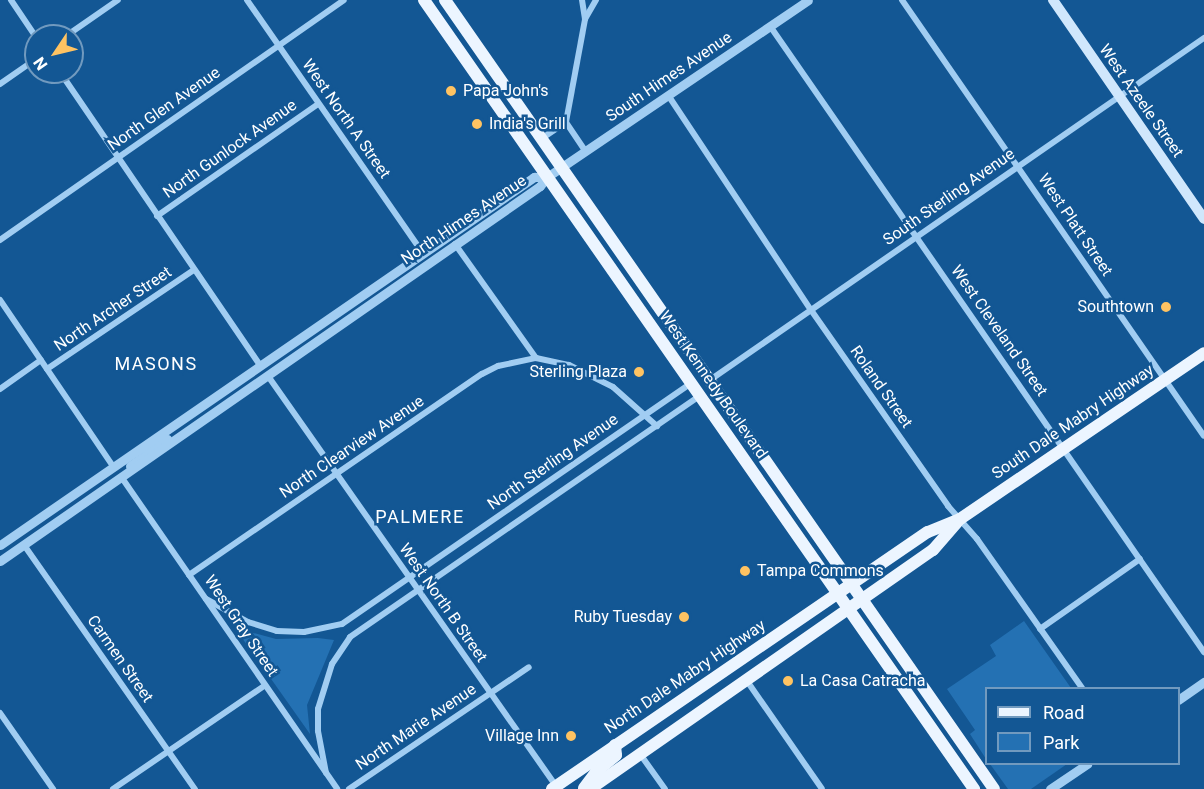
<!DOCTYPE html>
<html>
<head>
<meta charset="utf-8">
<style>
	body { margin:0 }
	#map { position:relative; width:1204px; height:789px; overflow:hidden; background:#135794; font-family:Roboto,sans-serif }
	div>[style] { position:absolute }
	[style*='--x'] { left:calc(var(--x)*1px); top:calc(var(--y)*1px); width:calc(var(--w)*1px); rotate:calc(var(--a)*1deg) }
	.green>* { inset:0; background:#2471b3 }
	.minor>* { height:6px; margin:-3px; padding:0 3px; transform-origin:3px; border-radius:3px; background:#a1cdf2 }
	.tertiary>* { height:9px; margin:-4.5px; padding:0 4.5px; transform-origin:4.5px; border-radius:4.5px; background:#a1cdf2 }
	.secondary>* { height:10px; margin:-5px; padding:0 5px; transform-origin:5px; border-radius:5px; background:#d0e7fc }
	.primary>* { height:12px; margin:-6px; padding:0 6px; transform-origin:6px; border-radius:6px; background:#ecf5ff }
	.dots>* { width:16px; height:16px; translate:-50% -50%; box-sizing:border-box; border:3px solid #135794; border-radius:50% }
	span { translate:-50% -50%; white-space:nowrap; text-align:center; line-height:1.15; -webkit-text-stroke:5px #135794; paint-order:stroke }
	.street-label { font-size:16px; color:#fff }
	.poi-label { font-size:16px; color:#fff }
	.left { translate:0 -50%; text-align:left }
	.right { translate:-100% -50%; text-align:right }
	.neighbourhood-label { font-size:18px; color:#fff; letter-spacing:1.5px }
	.legend { position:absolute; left:985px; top:687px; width:195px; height:78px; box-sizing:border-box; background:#135794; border:2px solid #719abf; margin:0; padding:8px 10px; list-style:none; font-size:18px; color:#fff }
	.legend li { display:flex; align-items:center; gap:12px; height:30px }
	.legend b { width:30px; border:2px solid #719abf }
	.north { position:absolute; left:24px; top:24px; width:60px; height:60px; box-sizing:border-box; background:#135794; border:2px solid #719abf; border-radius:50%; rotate:235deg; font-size:16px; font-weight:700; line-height:24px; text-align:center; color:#fff }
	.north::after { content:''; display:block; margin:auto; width:21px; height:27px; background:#ffc362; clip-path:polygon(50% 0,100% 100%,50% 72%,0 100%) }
</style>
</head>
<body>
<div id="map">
	<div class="green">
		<i style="clip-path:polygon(1024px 621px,1071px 688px,986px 688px,986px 759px,970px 734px,975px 730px,947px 689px,996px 656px,990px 645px)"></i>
		<i style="clip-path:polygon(235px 628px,276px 639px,318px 638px,334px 640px,307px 705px,310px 734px)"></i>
		<i style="clip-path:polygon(990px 764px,1067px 764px,1031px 789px,1008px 789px)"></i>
	</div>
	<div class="minor">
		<i style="--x:11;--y:0;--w:45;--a:56"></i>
		<i style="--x:247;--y:0;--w:308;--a:55.2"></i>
		<i style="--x:582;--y:0;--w:19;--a:81"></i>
		<i style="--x:902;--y:0;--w:530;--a:55.29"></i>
		<i style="--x:770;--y:26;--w:762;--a:55.27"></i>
		<i style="--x:66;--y:36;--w:63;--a:-34.7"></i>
		<i style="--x:60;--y:72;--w:355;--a:55.7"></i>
		<i style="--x:0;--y:84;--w:44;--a:-34.8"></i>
		<i style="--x:668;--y:95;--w:258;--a:56.4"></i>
		<i style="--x:811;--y:310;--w:239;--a:55"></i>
		<i style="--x:948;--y:506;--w:44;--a:48.7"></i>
		<i style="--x:977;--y:539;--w:182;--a:54.8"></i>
		<i style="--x:541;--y:139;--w:30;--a:-34"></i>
		<i style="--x:586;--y:152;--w:36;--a:-124"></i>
		<i style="--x:566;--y:122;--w:105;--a:-79.5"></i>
		<i style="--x:585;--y:19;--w:22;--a:-60"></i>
		<i style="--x:157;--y:216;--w:196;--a:-34.8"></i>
		<i style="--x:0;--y:240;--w:419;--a:-34.9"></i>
		<i style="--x:455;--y:244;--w:140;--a:54.6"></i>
		<i style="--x:0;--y:300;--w:203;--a:55.8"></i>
		<i style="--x:47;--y:369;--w:177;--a:-34"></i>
		<i style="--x:268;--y:376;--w:501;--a:54.91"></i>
		<i style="--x:710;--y:380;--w:601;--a:-34.7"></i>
		<i style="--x:0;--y:389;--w:50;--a:-35.3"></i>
		<i style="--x:122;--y:478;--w:378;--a:55.3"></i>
		<i style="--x:24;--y:545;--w:298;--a:55"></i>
		<i style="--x:189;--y:575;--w:355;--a:-34.5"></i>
		<i style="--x:482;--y:374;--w:18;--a:-27"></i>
		<i style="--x:498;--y:366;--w:39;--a:-12"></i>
		<i style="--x:536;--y:358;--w:34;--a:12"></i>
		<i style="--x:569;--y:365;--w:49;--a:26.6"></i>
		<i style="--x:613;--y:387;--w:59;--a:41.6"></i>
		<i style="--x:206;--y:599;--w:48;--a:28.7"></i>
		<i style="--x:248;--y:622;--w:30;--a:17"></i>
		<i style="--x:277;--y:631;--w:27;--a:2"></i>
		<i style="--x:304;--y:632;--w:39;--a:-12"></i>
		<i style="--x:342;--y:624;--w:424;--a:-34.6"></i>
		<i style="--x:1040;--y:629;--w:122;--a:-35"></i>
		<i style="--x:747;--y:681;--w:131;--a:55.2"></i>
		<i style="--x:0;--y:713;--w:93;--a:55.1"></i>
		<i style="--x:640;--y:754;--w:43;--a:54.5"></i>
		<i style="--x:326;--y:773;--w:43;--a:-100.8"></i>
		<i style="--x:318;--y:731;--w:22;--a:-90"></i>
		<i style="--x:318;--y:709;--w:47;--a:-72.7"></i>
		<i style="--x:332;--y:664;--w:32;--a:-56"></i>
		<i style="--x:350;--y:637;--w:425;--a:-34.6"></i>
		<i style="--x:113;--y:789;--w:183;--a:-34.3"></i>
		<i style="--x:349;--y:789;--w:217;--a:-34.1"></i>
	</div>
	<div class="tertiary">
		<i style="--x:130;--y:466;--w:46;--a:-36.1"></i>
		<i style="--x:0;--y:545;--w:649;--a:-34.57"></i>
		<i style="--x:534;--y:177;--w:13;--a:0"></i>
		<i style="--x:0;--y:561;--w:657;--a:-34.78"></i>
		<i style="--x:540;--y:186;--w:11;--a:-52"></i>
		<i style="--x:547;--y:177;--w:315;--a:-34.1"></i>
		<i style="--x:1178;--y:700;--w:32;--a:-35"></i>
		<i style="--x:1050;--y:789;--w:45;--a:-34"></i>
	</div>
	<div class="secondary">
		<i style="--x:1053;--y:0;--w:266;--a:55.4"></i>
	</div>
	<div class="primary">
		<i style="--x:424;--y:0;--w:962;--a:55.12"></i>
		<i style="--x:445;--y:0;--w:961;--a:55.17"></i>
		<i style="--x:584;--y:788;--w:20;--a:-53"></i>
		<i style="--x:596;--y:772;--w:26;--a:-40"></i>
		<i style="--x:616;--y:755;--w:10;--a:-96"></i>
		<i style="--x:552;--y:789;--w:455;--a:-34.4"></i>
		<i style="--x:928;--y:532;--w:35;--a:-22"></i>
		<i style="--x:960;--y:519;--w:295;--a:-34.2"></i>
		<i style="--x:590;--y:789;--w:418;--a:-34.9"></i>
		<i style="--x:933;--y:550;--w:37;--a:-49"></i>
	</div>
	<div class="dots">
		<i style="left:451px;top:91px;background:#ffc362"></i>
		<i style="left:477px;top:124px;background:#ffc362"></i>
		<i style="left:1166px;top:307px;background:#ffc362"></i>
		<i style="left:639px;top:372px;background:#ffc362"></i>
		<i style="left:745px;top:571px;background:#ffc362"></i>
		<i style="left:684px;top:617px;background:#ffc362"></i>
		<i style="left:788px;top:681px;background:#ffc362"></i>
		<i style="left:571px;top:736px;background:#ffc362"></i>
	</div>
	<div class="street-label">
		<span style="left:669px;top:77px;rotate:-34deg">South Himes Avenue</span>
		<span style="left:1141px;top:101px;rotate:55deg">West Azeele Street</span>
		<span style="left:164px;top:109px;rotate:-35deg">North Glen Avenue</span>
		<span style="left:346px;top:119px;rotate:55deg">West North A Street</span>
		<span style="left:230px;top:149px;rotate:-35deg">North Gunlock Avenue</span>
		<span style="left:949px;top:197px;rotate:-35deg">South Sterling Avenue</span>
		<span style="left:464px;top:220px;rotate:-34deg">North Himes Avenue</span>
		<span style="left:1075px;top:225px;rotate:56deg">West Platt Street</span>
		<span style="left:113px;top:309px;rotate:-34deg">North Archer Street</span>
		<span style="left:999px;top:331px;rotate:55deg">West Cleveland Street</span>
		<span style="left:713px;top:385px;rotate:55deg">West Kennedy Boulevard</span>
		<span style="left:881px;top:387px;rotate:55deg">Roland Street</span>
		<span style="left:1073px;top:422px;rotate:-34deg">South Dale Mabry Highway</span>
		<span style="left:352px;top:447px;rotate:-34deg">North Clearview Avenue</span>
		<span style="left:553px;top:462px;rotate:-35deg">North Sterling Avenue</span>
		<span style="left:443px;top:603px;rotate:55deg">West North B Street</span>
		<span style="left:241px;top:626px;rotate:56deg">West Gray Street</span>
		<span style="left:120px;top:659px;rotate:55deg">Carmen Street</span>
		<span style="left:685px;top:677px;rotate:-34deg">North Dale Mabry Highway</span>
		<span style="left:416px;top:727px;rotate:-34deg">North Marie Avenue</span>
	</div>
	<div class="poi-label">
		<span class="left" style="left:463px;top:91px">Papa John's</span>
		<span class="left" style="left:489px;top:124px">India's Grill</span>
		<span class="right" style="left:1154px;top:307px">Southtown</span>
		<span class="right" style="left:627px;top:372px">Sterling Plaza</span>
		<span class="left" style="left:757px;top:571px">Tampa Commons</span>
		<span class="right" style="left:672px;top:617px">Ruby Tuesday</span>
		<span class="left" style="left:800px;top:681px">La Casa Catracha</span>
		<span class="right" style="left:559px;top:736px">Village Inn</span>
	</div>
	<div class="neighbourhood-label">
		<span style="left:156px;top:364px">MASONS</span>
		<span style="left:420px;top:517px">PALMERE</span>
	</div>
	<ul class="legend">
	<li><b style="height:8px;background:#ecf5ff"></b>Road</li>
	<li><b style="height:16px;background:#2471b3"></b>Park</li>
	</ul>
	<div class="north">N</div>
</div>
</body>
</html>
